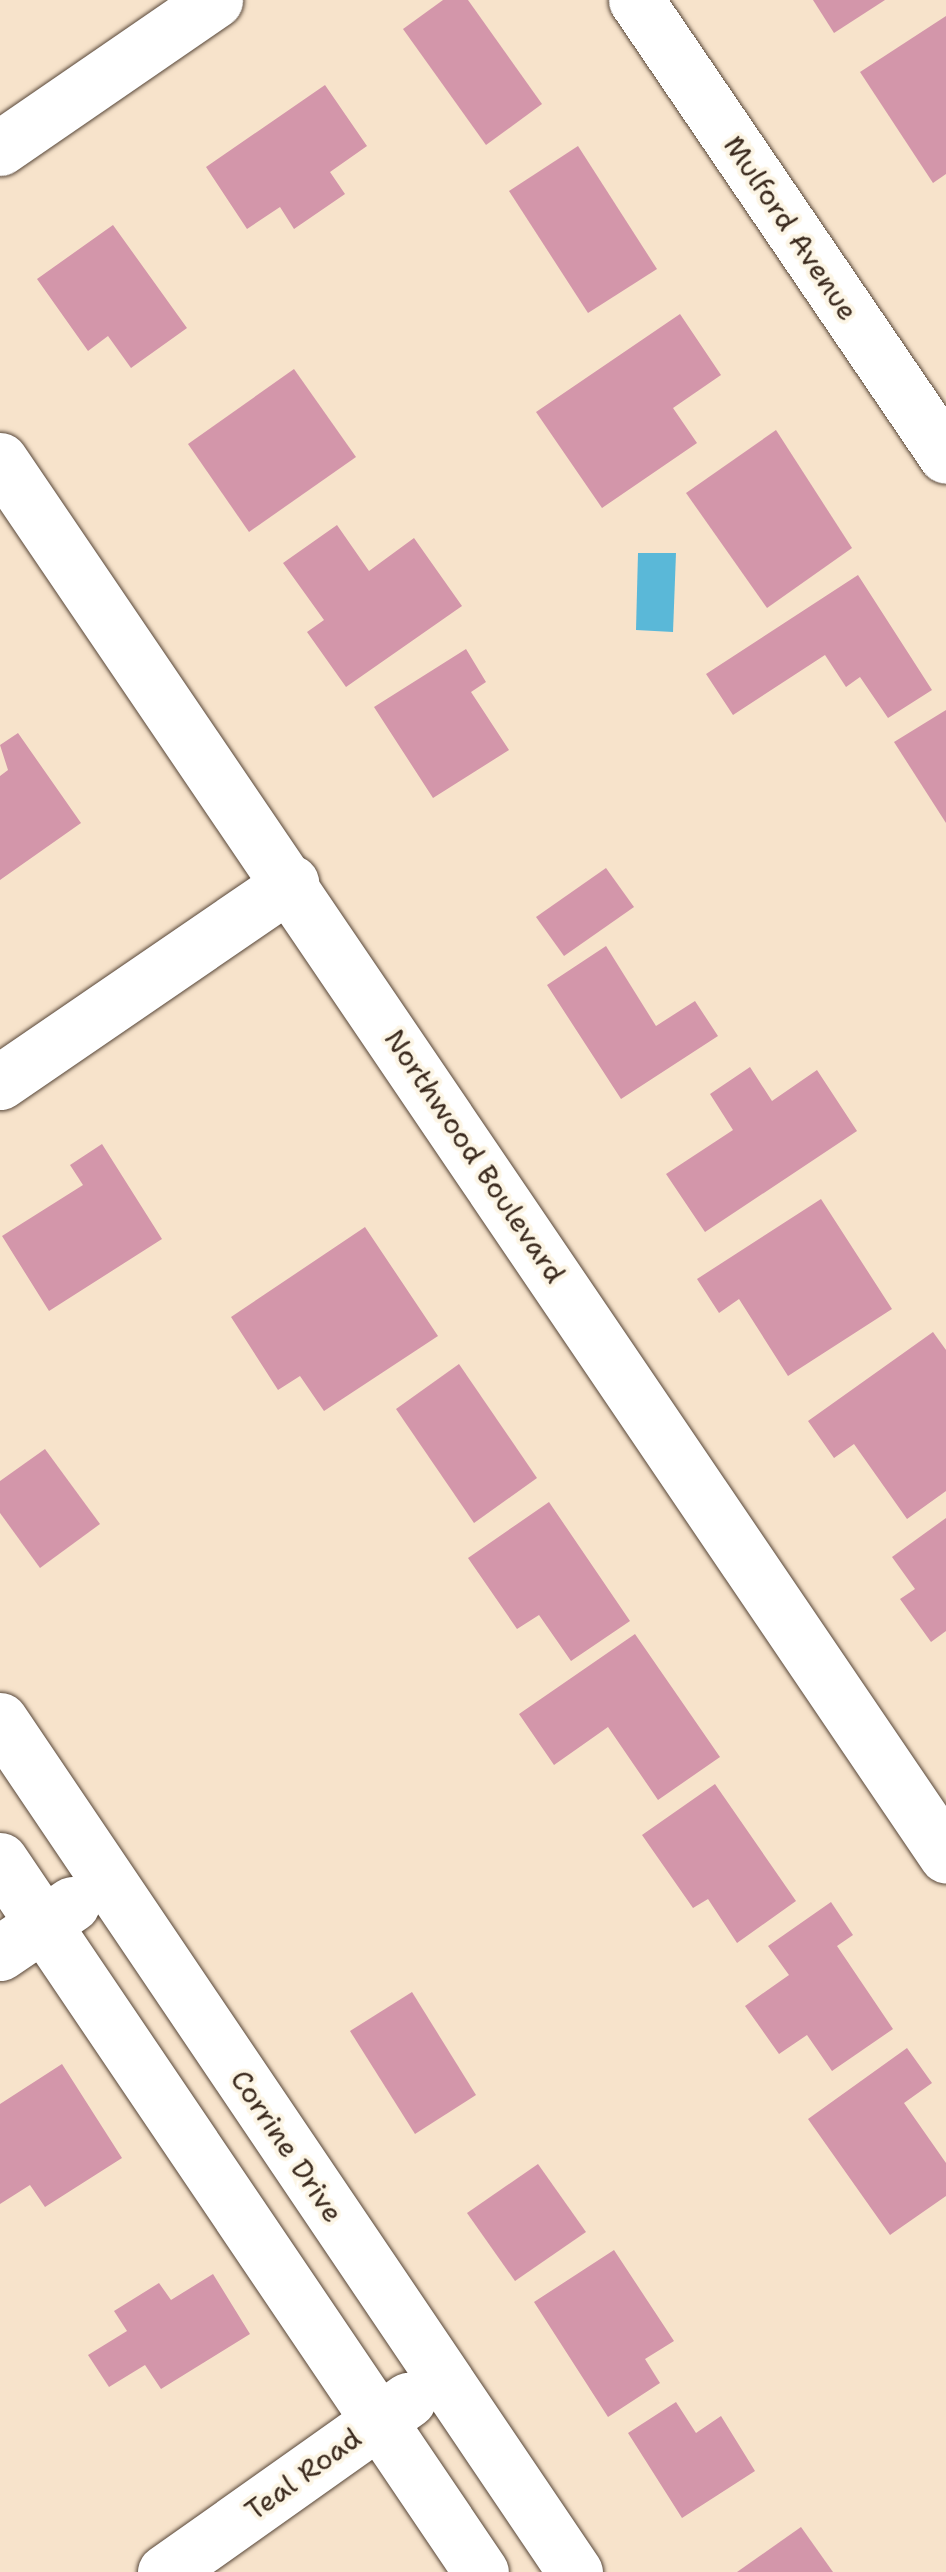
<!DOCTYPE html>
<html>
<head>
<meta charset="utf-8">
<style>
	body { margin:0 }
	#map { position:relative; width:946px; height:2572px; overflow:hidden; background:#f7e3cb; font-family:"Shantell Sans",sans-serif }
	div>[style] { position:absolute }
	[style*='--x'] { left:calc(var(--x)*1px); top:calc(var(--y)*1px); width:calc(var(--w)*1px); rotate:calc(var(--a)*1deg) }
	.water>* { inset:0; background:#5ab8d8 }
	.building>* { inset:0; background:#d396aa }
	.roads { filter:drop-shadow(0 0 2px #574638) drop-shadow(0 0 2px #574638) }
	.minor>* { height:55px; margin:-27.5px; padding:0 27.5px; transform-origin:27.5px; border-radius:27.5px; background:#fff }
	span { translate:-50% -50%; white-space:nowrap; text-align:center; line-height:1.15; -webkit-text-stroke:8px #fcf5e5; paint-order:stroke }
	.street-label { font-size:28px; color:#3b2a1e }
</style>
</head>
<body>
<div id="map">
	<div class="water">
		<i style="clip-path:polygon(638px 553px,676px 553px,673px 632px,636px 630px)"></i>
	</div>
	<div class="building">
		<i style="clip-path:polygon(443px 0,468px 0,542px 104px,486px 145px,403px 29px)"></i>
		<i style="clip-path:polygon(813px 0,885px 0,834px 33px)"></i>
		<i style="clip-path:polygon(946px 16px,946px 174px,933px 183px,860px 72px)"></i>
		<i style="clip-path:polygon(325px 85px,367px 146px,330px 172px,345px 194px,294px 229px,280px 207px,247px 229px,206px 167px)"></i>
		<i style="clip-path:polygon(578px 146px,657px 269px,588px 313px,509px 191px)"></i>
		<i style="clip-path:polygon(113px 225px,187px 328px,131px 368px,108px 336px,88px 351px,37px 279px)"></i>
		<i style="clip-path:polygon(680px 314px,721px 375px,673px 408px,697px 443px,602px 508px,536px 412px)"></i>
		<i style="clip-path:polygon(294px 369px,356px 457px,249px 532px,188px 444px)"></i>
		<i style="clip-path:polygon(776px 430px,852px 548px,767px 608px,686px 493px)"></i>
		<i style="clip-path:polygon(337px 525px,369px 571px,414px 538px,462px 606px,346px 687px,307px 632px,324px 620px,283px 563px)"></i>
		<i style="clip-path:polygon(858px 575px,932px 690px,888px 718px,860px 677px,846px 687px,825px 655px,733px 715px,706px 674px)"></i>
		<i style="clip-path:polygon(466px 649px,486px 682px,471px 692px,509px 750px,433px 798px,374px 707px)"></i>
		<i style="clip-path:polygon(946px 710px,946px 823px,894px 742px)"></i>
		<i style="clip-path:polygon(18px 733px,81px 823px,0 880px,0 776px,8px 770px,0 745px)"></i>
		<i style="clip-path:polygon(606px 868px,634px 907px,564px 956px,536px 917px)"></i>
		<i style="clip-path:polygon(606px 946px,656px 1026px,695px 1001px,718px 1036px,621px 1099px,547px 985px)"></i>
		<i style="clip-path:polygon(750px 1067px,772px 1101px,817px 1070px,857px 1131px,705px 1232px,666px 1174px,733px 1130px,710px 1094px)"></i>
		<i style="clip-path:polygon(102px 1144px,162px 1239px,49px 1311px,2px 1236px,83px 1185px,70px 1165px)"></i>
		<i style="clip-path:polygon(821px 1199px,892px 1309px,788px 1376px,739px 1299px,719px 1313px,697px 1279px)"></i>
		<i style="clip-path:polygon(365px 1227px,438px 1336px,324px 1411px,300px 1376px,278px 1390px,231px 1317px)"></i>
		<i style="clip-path:polygon(933px 1332px,946px 1350px,946px 1491px,907px 1519px,854px 1444px,834px 1458px,808px 1421px)"></i>
		<i style="clip-path:polygon(459px 1364px,537px 1478px,474px 1523px,396px 1409px)"></i>
		<i style="clip-path:polygon(45px 1449px,100px 1524px,40px 1568px,0 1513px,0 1481px)"></i>
		<i style="clip-path:polygon(549px 1502px,630px 1621px,571px 1661px,539px 1615px,517px 1629px,468px 1558px)"></i>
		<i style="clip-path:polygon(946px 1518px,946px 1631px,931px 1642px,900px 1599px,915px 1589px,892px 1557px)"></i>
		<i style="clip-path:polygon(635px 1634px,720px 1757px,658px 1800px,608px 1727px,554px 1765px,519px 1714px)"></i>
		<i style="clip-path:polygon(715px 1784px,796px 1901px,737px 1943px,708px 1899px,693px 1908px,642px 1835px)"></i>
		<i style="clip-path:polygon(831px 1902px,853px 1935px,837px 1946px,893px 2029px,832px 2071px,807px 2035px,779px 2054px,745px 2006px,789px 1975px,768px 1946px)"></i>
		<i style="clip-path:polygon(412px 1992px,476px 2095px,415px 2134px,350px 2031px)"></i>
		<i style="clip-path:polygon(907px 2048px,932px 2083px,904px 2103px,946px 2163px,946px 2196px,890px 2235px,808px 2119px)"></i>
		<i style="clip-path:polygon(62px 2064px,122px 2158px,45px 2207px,30px 2185px,0 2204px,0 2104px)"></i>
		<i style="clip-path:polygon(538px 2164px,586px 2232px,515px 2281px,467px 2213px)"></i>
		<i style="clip-path:polygon(614px 2250px,674px 2341px,645px 2359px,660px 2383px,608px 2417px,534px 2302px)"></i>
		<i style="clip-path:polygon(213px 2274px,250px 2334px,161px 2389px,145px 2365px,109px 2387px,88px 2355px,127px 2331px,114px 2311px,159px 2283px,171px 2300px)"></i>
		<i style="clip-path:polygon(676px 2402px,696px 2433px,721px 2416px,755px 2471px,682px 2518px,628px 2433px)"></i>
		<i style="clip-path:polygon(801px 2527px,833px 2572px,737px 2572px)"></i>
	</div>
	<div class="roads">
		<div class="minor">
			<i style="--x:636;--y:0;--w:551;--a:55.79"></i>
			<i style="--x:0;--y:148;--w:261;--a:-34.5"></i>
			<i style="--x:0;--y:460;--w:1686;--a:55.86"></i>
			<i style="--x:0;--y:1082;--w:353;--a:-34.4"></i>
			<i style="--x:0;--y:1720;--w:1028;--a:55.99"></i>
			<i style="--x:0;--y:1860;--w:859;--a:55.96"></i>
			<i style="--x:0;--y:1953;--w:87;--a:-34.2"></i>
			<i style="--x:165;--y:2572;--w:298;--a:-35.3"></i>
		</div>
	</div>
	<div class="street-label">
		<span style="left:791px;top:228px;rotate:56deg">Mulford Avenue</span>
		<span style="left:475px;top:1156px;rotate:56deg">Northwood Boulevard</span>
		<span style="left:287px;top:2146px;rotate:56deg">Corrine Drive</span>
		<span style="left:303px;top:2474px;rotate:-36deg">Teal Road</span>
	</div>
</div>
</body>
</html>
